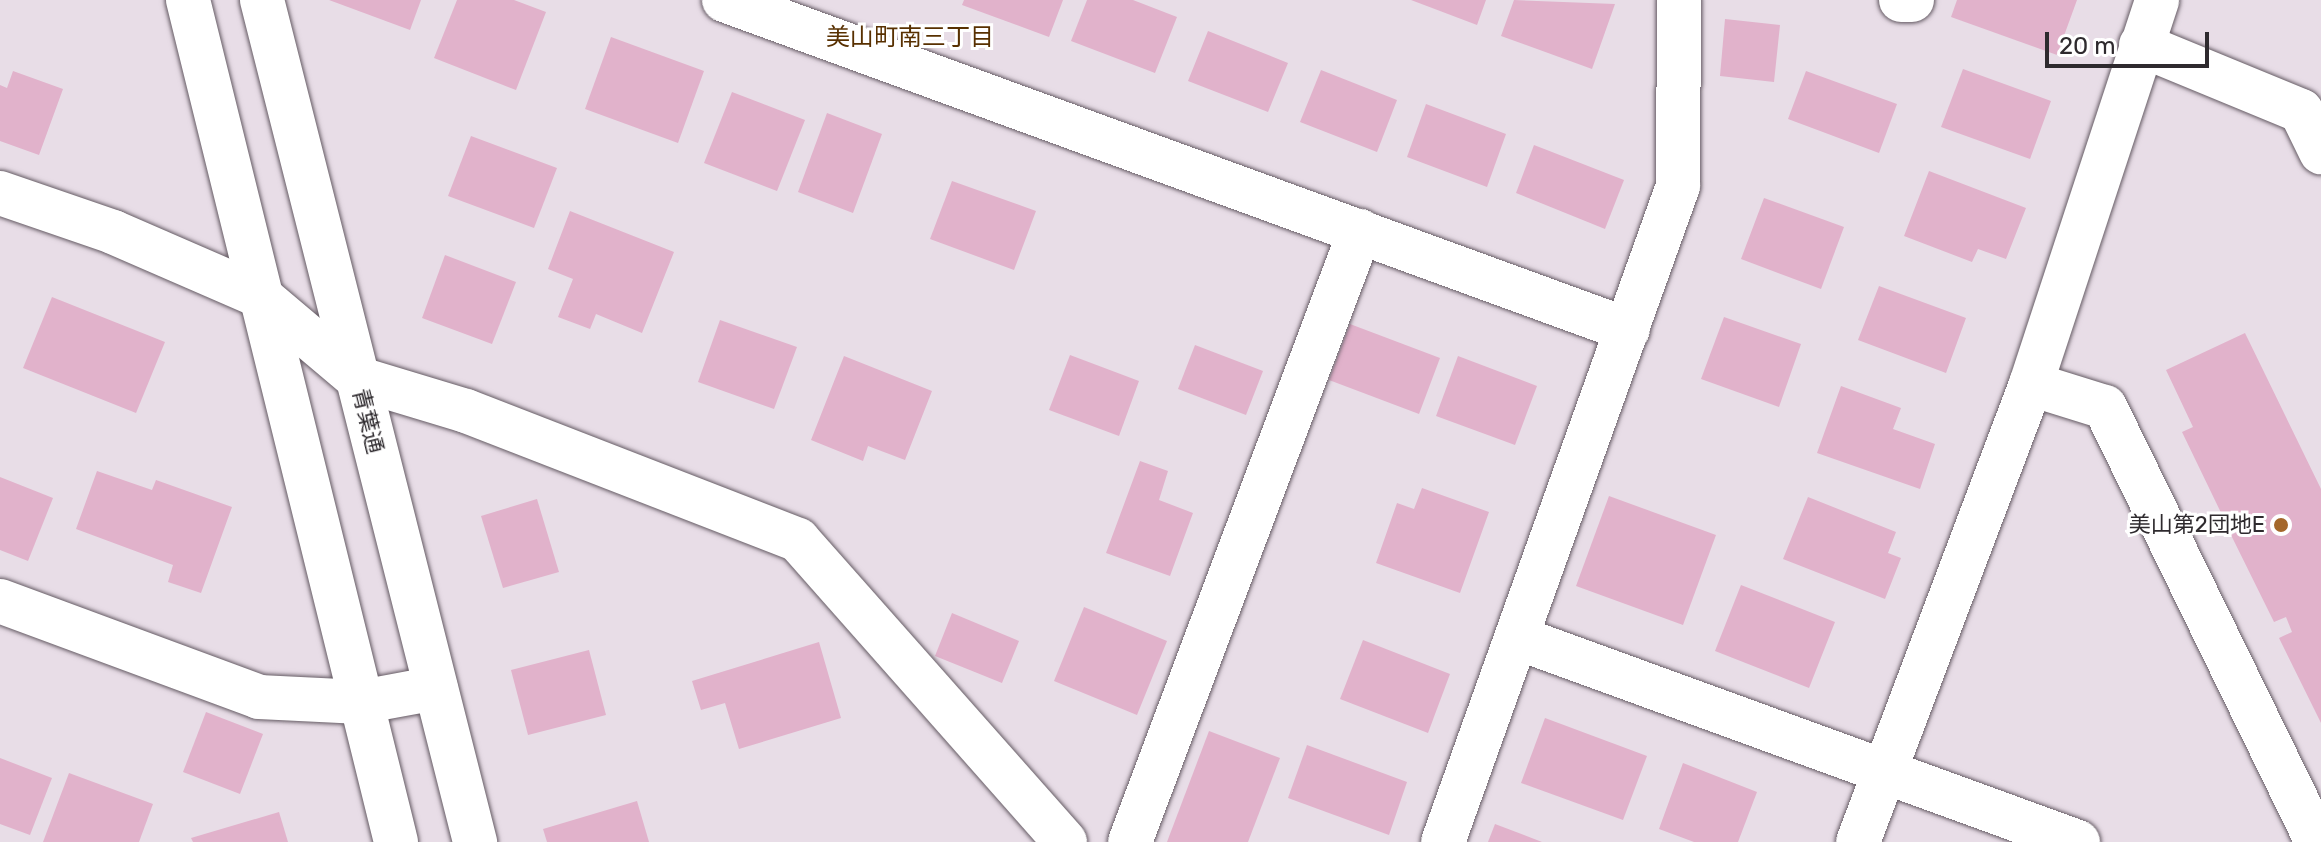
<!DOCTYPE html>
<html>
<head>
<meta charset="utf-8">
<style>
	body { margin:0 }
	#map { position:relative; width:2321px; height:842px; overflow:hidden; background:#e8dde7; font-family:Rubik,"Noto Sans JP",sans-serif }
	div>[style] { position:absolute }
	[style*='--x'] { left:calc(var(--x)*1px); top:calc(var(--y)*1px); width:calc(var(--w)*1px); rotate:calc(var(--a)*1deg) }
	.building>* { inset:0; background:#e1b2cb }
	.roads { filter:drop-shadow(0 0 2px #655b64) drop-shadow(0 0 2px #655b64) }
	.minor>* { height:44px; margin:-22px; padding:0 22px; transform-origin:22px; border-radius:22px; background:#fff }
	.dots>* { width:22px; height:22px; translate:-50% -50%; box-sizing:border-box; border:4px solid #fff; border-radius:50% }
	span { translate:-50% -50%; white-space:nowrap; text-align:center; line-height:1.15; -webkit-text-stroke:6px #fff; paint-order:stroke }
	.street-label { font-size:22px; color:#2e2a2e }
	.poi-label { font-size:22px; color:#2e2a2e }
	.right { translate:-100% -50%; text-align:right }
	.neighbourhood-label { font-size:24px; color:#583001 }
	.scale { position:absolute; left:2045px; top:32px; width:164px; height:36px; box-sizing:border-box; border:4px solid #2e2a2e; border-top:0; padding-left:10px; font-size:24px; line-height:28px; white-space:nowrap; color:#2e2a2e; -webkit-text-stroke:6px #fff; paint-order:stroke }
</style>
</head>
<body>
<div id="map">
	<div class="building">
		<i style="clip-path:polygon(329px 0,421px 0,410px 30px)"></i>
		<i style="clip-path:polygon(457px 0,514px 0,546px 12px,516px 90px,434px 58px)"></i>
		<i style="clip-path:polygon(964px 0,1063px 0,1049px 37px,962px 5px)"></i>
		<i style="clip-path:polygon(1087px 0,1133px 0,1177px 17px,1155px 73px,1071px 41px)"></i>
		<i style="clip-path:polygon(1411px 0,1486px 0,1477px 25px)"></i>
		<i style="clip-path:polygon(1514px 0,1615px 4px,1592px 69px,1501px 36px)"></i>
		<i style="clip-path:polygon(1957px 0,2077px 0,2057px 55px,1951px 17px)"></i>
		<i style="clip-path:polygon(1725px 19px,1780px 25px,1774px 82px,1720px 76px)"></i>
		<i style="clip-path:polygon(1208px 31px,1288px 63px,1268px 112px,1188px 81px)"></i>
		<i style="clip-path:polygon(611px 37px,704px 71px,678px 143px,585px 109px)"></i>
		<i style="clip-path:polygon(1963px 69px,2051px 101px,2030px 159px,1941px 127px)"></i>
		<i style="clip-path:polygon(1321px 70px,1397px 100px,1377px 152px,1300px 122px)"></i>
		<i style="clip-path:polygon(13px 71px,63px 89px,39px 155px,0 141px,0 85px,7px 88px)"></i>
		<i style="clip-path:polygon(1806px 71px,1897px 104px,1879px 153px,1788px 119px)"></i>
		<i style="clip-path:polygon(732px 92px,805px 120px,777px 191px,704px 163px)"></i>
		<i style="clip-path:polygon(1426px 104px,1506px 134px,1487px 187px,1407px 157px)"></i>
		<i style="clip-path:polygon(827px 113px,882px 134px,853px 213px,798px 192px)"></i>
		<i style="clip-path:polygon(471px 136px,557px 168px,534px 228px,448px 196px)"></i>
		<i style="clip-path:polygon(1534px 145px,1624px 180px,1605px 229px,1516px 193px)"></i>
		<i style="clip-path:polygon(1929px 171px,2026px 208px,2006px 259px,1978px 249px,1972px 262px,1904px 236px)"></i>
		<i style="clip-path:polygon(952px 181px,1036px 211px,1014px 270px,930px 239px)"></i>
		<i style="clip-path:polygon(1764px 198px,1844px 227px,1821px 289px,1741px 259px)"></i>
		<i style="clip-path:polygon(570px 211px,674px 252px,642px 333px,596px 314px,590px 329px,558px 317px,573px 279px,548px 269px)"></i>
		<i style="clip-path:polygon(445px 255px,516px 282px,492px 344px,422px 318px)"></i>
		<i style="clip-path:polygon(1879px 286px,1966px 318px,1946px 373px,1858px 340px)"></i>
		<i style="clip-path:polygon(52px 297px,165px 342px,136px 413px,23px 368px)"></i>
		<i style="clip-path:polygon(1724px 317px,1801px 344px,1779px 407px,1701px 379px)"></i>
		<i style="clip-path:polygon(720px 320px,797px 347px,774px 409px,698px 382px)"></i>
		<i style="clip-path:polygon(1350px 324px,1440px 358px,1419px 414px,1329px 380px)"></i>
		<i style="clip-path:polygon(2245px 333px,2321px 489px,2321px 723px,2279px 638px,2292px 632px,2286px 617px,2274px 622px,2231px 535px,2243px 529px,2236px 516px,2225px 521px,2182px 432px,2193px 427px,2166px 370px)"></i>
		<i style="clip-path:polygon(1195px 345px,1263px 371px,1246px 415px,1178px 389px)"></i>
		<i style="clip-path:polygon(1070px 355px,1139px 381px,1119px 436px,1049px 410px)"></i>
		<i style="clip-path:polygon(844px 356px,932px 391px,905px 460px,868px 446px,863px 461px,811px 440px)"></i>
		<i style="clip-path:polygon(1458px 356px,1537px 386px,1515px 445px,1436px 416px)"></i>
		<i style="clip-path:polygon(1841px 386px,1901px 408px,1893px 429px,1935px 444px,1920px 489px,1817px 453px)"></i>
		<i style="clip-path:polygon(1140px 461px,1168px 471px,1159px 500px,1193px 513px,1170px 576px,1106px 553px)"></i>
		<i style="clip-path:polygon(97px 471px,152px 490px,156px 480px,232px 507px,201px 593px,168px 582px,173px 565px,76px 529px)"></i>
		<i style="clip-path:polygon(0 477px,53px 498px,28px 561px,0 550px)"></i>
		<i style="clip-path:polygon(1422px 488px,1489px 512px,1460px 593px,1376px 563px,1397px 503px,1414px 509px)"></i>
		<i style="clip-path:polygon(1609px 496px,1716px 535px,1683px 625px,1576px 586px)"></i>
		<i style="clip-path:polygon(1808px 497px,1896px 532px,1888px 553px,1901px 558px,1885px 599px,1783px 559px)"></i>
		<i style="clip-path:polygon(537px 499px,559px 572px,503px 588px,481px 516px)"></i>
		<i style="clip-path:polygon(1741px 585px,1835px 622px,1809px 688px,1715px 651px)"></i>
		<i style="clip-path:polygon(1084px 607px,1167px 641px,1137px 715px,1054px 681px)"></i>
		<i style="clip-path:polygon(952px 613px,1019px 641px,1002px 683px,935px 656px)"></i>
		<i style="clip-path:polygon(1363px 640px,1450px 674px,1428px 733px,1340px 699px)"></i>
		<i style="clip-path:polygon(819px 642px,841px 718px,739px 749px,725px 703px,701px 710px,692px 681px)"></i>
		<i style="clip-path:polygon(589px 650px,606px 715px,528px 735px,511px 670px)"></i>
		<i style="clip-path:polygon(206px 712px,263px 734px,240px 794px,183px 772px)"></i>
		<i style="clip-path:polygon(1545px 718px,1647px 756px,1623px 820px,1521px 783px)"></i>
		<i style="clip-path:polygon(1209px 731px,1280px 758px,1248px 842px,1167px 842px)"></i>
		<i style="clip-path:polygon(1307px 745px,1407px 782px,1389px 835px,1288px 798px)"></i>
		<i style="clip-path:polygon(0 758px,52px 778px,30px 835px,0 824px)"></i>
		<i style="clip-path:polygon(1683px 763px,1757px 792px,1738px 842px,1694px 842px,1659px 829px)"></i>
		<i style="clip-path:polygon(69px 773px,153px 804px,139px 842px,43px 842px)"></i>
		<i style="clip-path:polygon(637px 801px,649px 842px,547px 842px,543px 829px)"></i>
		<i style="clip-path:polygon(279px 812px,288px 842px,193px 842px,191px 838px)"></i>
		<i style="clip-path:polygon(1495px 824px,1542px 842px,1488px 842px)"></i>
	</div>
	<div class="roads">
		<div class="minor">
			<i style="--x:188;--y:0;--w:867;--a:76.12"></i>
			<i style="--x:262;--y:0;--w:869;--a:75.8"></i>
			<i style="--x:724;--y:0;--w:962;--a:20.05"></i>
			<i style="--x:1901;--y:0;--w:11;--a:0"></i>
			<i style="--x:2141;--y:45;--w:173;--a:22.4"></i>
			<i style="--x:2301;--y:111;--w:46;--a:64"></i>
			<i style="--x:0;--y:193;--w:120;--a:19"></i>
			<i style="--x:113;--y:232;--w:160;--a:23.5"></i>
			<i style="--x:260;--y:296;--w:127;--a:40.2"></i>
			<i style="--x:357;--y:378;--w:114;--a:16.8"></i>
			<i style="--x:466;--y:411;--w:356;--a:21.2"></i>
			<i style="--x:798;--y:540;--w:403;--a:48.5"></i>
			<i style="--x:2031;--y:384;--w:77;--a:17.3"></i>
			<i style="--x:2105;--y:407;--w:476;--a:64"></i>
			<i style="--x:0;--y:601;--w:276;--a:20.3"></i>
			<i style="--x:259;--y:697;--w:102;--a:2.8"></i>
			<i style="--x:361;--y:702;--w:76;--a:-10.6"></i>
			<i style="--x:1518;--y:638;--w:596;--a:20.02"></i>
			<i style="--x:1130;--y:842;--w:653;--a:-69.37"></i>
			<i style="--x:1443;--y:842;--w:697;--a:-70.29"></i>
			<i style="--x:1678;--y:186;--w:186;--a:-89.7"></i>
			<i style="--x:1858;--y:842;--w:490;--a:-69.3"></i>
			<i style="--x:2031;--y:384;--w:404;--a:-71.8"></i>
		</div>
	</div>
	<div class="dots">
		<i style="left:2281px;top:525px;background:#a4672b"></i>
	</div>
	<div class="street-label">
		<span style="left:368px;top:421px;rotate:76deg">青葉通</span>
	</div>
	<div class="poi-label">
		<span class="right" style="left:2265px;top:525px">美山第2団地E</span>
	</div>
	<div class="neighbourhood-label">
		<span style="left:910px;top:38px">美山町南三丁目</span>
	</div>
	<div class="scale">20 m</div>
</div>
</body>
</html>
